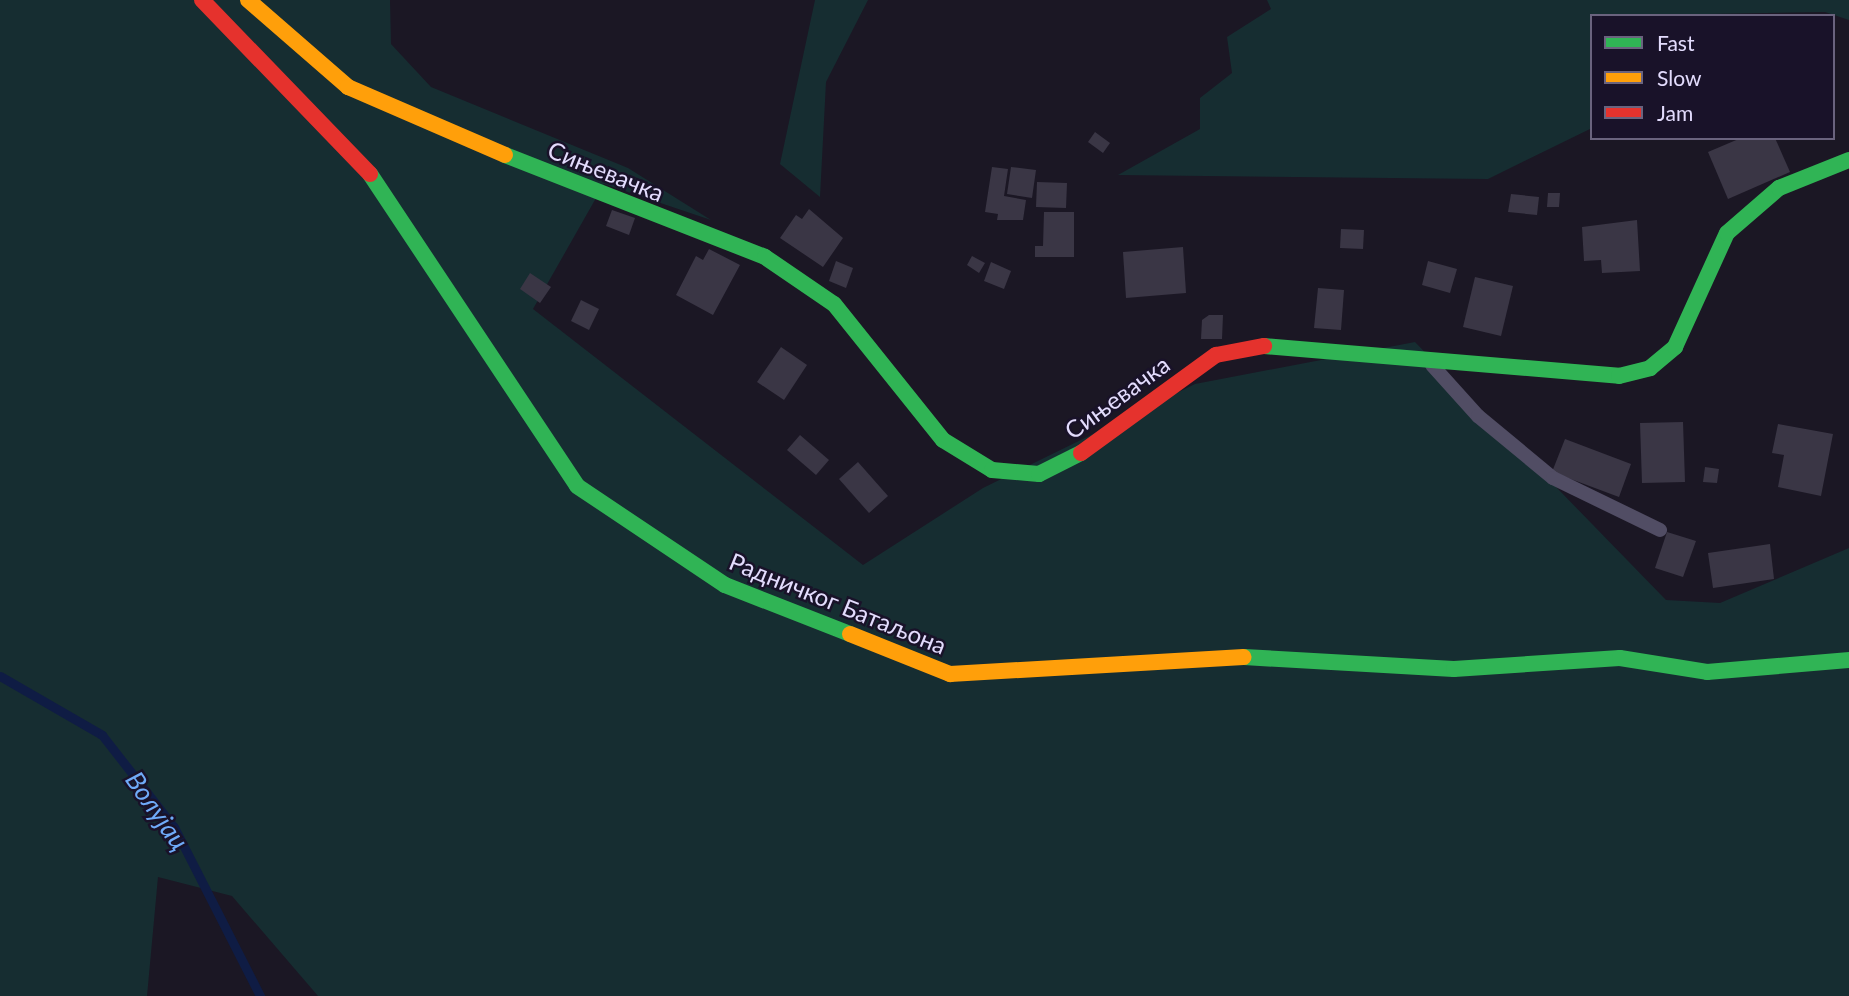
<!DOCTYPE html>
<html>
<head>
<meta charset="utf-8">
<style>
	body { margin:0 }
	#map { position:relative; width:1849px; height:996px; overflow:hidden; background:#1b1724; font-family:Lato,sans-serif }
	div>[style] { position:absolute }
	[style*='--x'] { left:calc(var(--x)*1px); top:calc(var(--y)*1px); width:calc(var(--w)*1px); rotate:calc(var(--a)*1deg) }
	.green>* { inset:0; background:#162d31 }
	.stream>* { height:9px; margin:-4.5px; padding:0 4.5px; transform-origin:4.5px; border-radius:4.5px; background:#0f1c44 }
	.building>* { inset:0; background:#3a3645 }
	.lane>* { height:14px; margin:-7px; padding:0 7px; transform-origin:7px; border-radius:7px; background:#514d64 }
	.fast>* { height:16px; margin:-8px; padding:0 8px; transform-origin:8px; border-radius:8px; background:#30b455 }
	.slow>* { height:16px; margin:-8px; padding:0 8px; transform-origin:8px; border-radius:8px; background:#ff9f0a }
	.jam>* { height:16px; margin:-8px; padding:0 8px; transform-origin:8px; border-radius:8px; background:#e5322d }
	span { translate:-50% -50%; white-space:nowrap; text-align:center; line-height:1.15; -webkit-text-stroke:5px #191229; paint-order:stroke }
	.street-label { font-size:24px; color:#e3dcfd }
	.water-label { font-size:26px; color:#6faaf8; font-style:italic }
	.legend { position:absolute; left:1590px; top:14px; width:245px; height:126px; box-sizing:border-box; background:#191229; border:2px solid #6a637e; margin:0; padding:9px 12px; list-style:none; font-size:21px; color:#e3dcfd }
	.legend li { display:flex; align-items:center; gap:14px; height:35px }
	.legend b { width:35px; border:2px solid #6a637e }
</style>
</head>
<body>
<div id="map">
	<div class="green">
		<i style="clip-path:polygon(0 0,390px 0,391px 44px,431px 87px,628px 168px,711px 220px,604px 184px,533px 309px,863px 565px,983px 488px,1195px 384px,1415px 342px,1666px 600px,1720px 603px,1849px 548px,1849px 996px,318px 996px,232px 896px,158px 877px,147px 996px,0 996px)"></i>
		<i style="clip-path:polygon(815px 0,868px 0,826px 82px,820px 197px,780px 164px)"></i>
		<i style="clip-path:polygon(1267px 0,1849px 0,1849px 20px,1825px 12px,1592px 16px,1592px 128px,1488px 179px,1118px 175px,1200px 129px,1200px 98px,1232px 73px,1227px 37px,1271px 9px)"></i>
	</div>
	<div class="stream">
		<i style="--x:0;--y:676;--w:118;--a:30"></i>
		<i style="--x:102;--y:735;--w:117;--a:52"></i>
		<i style="--x:174;--y:827;--w:190;--a:63"></i>
	</div>
	<div class="building">
		<i style="clip-path:polygon(1095px 132px,1110px 143px,1103px 153px,1088px 142px)"></i>
		<i style="clip-path:polygon(1741px 138px,1775px 138px,1790px 172px,1728px 199px,1708px 152px)"></i>
		<i style="clip-path:polygon(992px 167px,1008px 169px,1004px 196px,1026px 200px,1023px 220px,997px 220px,998px 214px,985px 212px)"></i>
		<i style="clip-path:polygon(1011px 167px,1036px 170px,1032px 198px,1007px 194px)"></i>
		<i style="clip-path:polygon(1037px 182px,1067px 183px,1066px 208px,1036px 207px)"></i>
		<i style="clip-path:polygon(1548px 193px,1560px 193px,1559px 207px,1547px 207px)"></i>
		<i style="clip-path:polygon(1511px 194px,1539px 197px,1537px 215px,1508px 212px)"></i>
		<i style="clip-path:polygon(809px 209px,843px 238px,823px 267px,780px 238px,796px 215px,802px 219px)"></i>
		<i style="clip-path:polygon(612px 210px,635px 218px,629px 235px,606px 226px)"></i>
		<i style="clip-path:polygon(1044px 212px,1074px 212px,1074px 257px,1035px 257px,1035px 246px,1043px 246px)"></i>
		<i style="clip-path:polygon(1637px 220px,1640px 271px,1602px 273px,1601px 260px,1584px 261px,1582px 227px)"></i>
		<i style="clip-path:polygon(1341px 229px,1364px 230px,1363px 249px,1340px 248px)"></i>
		<i style="clip-path:polygon(1183px 247px,1186px 293px,1126px 298px,1123px 252px)"></i>
		<i style="clip-path:polygon(709px 249px,740px 265px,713px 315px,676px 295px,696px 256px,703px 260px)"></i>
		<i style="clip-path:polygon(972px 256px,985px 263px,979px 273px,967px 265px)"></i>
		<i style="clip-path:polygon(836px 261px,853px 268px,846px 288px,829px 281px)"></i>
		<i style="clip-path:polygon(1428px 261px,1457px 269px,1450px 293px,1422px 285px)"></i>
		<i style="clip-path:polygon(991px 262px,1011px 271px,1004px 289px,984px 281px)"></i>
		<i style="clip-path:polygon(530px 273px,551px 287px,540px 303px,520px 289px)"></i>
		<i style="clip-path:polygon(1475px 277px,1513px 286px,1501px 336px,1463px 327px)"></i>
		<i style="clip-path:polygon(1318px 288px,1344px 290px,1341px 330px,1314px 328px)"></i>
		<i style="clip-path:polygon(581px 300px,599px 309px,589px 330px,571px 321px)"></i>
		<i style="clip-path:polygon(1209px 315px,1223px 315px,1222px 339px,1201px 339px,1202px 320px)"></i>
		<i style="clip-path:polygon(781px 347px,807px 365px,784px 400px,757px 382px)"></i>
		<i style="clip-path:polygon(1683px 422px,1685px 482px,1642px 483px,1640px 423px)"></i>
		<i style="clip-path:polygon(1778px 424px,1833px 434px,1821px 496px,1778px 487px,1784px 455px,1772px 453px)"></i>
		<i style="clip-path:polygon(800px 435px,829px 460px,816px 475px,787px 450px)"></i>
		<i style="clip-path:polygon(1565px 439px,1631px 464px,1619px 497px,1552px 472px)"></i>
		<i style="clip-path:polygon(858px 462px,888px 496px,869px 513px,839px 479px)"></i>
		<i style="clip-path:polygon(1705px 467px,1719px 469px,1717px 483px,1703px 482px)"></i>
		<i style="clip-path:polygon(1667px 532px,1696px 541px,1683px 577px,1655px 568px)"></i>
		<i style="clip-path:polygon(1770px 544px,1774px 579px,1713px 588px,1708px 553px)"></i>
	</div>
	<div class="lane">
		<i style="--x:1432;--y:365;--w:69;--a:48"></i>
		<i style="--x:1478;--y:416;--w:97;--a:39.6"></i>
		<i style="--x:1553;--y:478;--w:119;--a:25.9"></i>
	</div>
	<div class="fast">
		<i style="--x:505;--y:155;--w:279;--a:21.4"></i>
		<i style="--x:765;--y:257;--w:83;--a:34.3"></i>
		<i style="--x:834;--y:304;--w:174;--a:51.3"></i>
		<i style="--x:943;--y:440;--w:57;--a:31.5"></i>
		<i style="--x:992;--y:470;--w:47;--a:4.9"></i>
		<i style="--x:1039;--y:474;--w:47;--a:-26.6"></i>
		<i style="--x:370;--y:174;--w:374;--a:56.4"></i>
		<i style="--x:577;--y:486;--w:178;--a:33.8"></i>
		<i style="--x:725;--y:585;--w:134;--a:21.4"></i>
		<i style="--x:1264;--y:346;--w:356;--a:4.8"></i>
		<i style="--x:1619;--y:376;--w:32;--a:-14"></i>
		<i style="--x:1650;--y:368;--w:33;--a:-40"></i>
		<i style="--x:1675;--y:347;--w:125;--a:-65.5"></i>
		<i style="--x:1727;--y:233;--w:69;--a:-40.9"></i>
		<i style="--x:1779;--y:188;--w:75;--a:-21.8"></i>
		<i style="--x:1244;--y:657;--w:210;--a:3.3"></i>
		<i style="--x:1454;--y:669;--w:166;--a:-3.8"></i>
		<i style="--x:1620;--y:658;--w:88;--a:9.1"></i>
		<i style="--x:1707;--y:672;--w:143;--a:-4.8"></i>
	</div>
	<div class="slow">
		<i style="--x:248;--y:0;--w:133;--a:41"></i>
		<i style="--x:348;--y:87;--w:171;--a:23.4"></i>
		<i style="--x:850;--y:634;--w:108;--a:21.8"></i>
		<i style="--x:950;--y:674;--w:294;--a:-3.3"></i>
	</div>
	<div class="jam">
		<i style="--x:202;--y:0;--w:242;--a:46"></i>
		<i style="--x:1081;--y:453;--w:167;--a:-36"></i>
		<i style="--x:1216;--y:355;--w:49;--a:-10.6"></i>
	</div>
	<div class="street-label">
		<span style="left:606px;top:171px;rotate:22deg">Сињевачка</span>
		<span style="left:1117px;top:397px;rotate:-36deg">Сињевачка</span>
		<span style="left:838px;top:603px;rotate:22deg">Радничког Батаљона</span>
	</div>
	<div class="water-label">
		<span style="left:157px;top:811px;rotate:55deg">Волујац</span>
	</div>
	<ul class="legend">
	<li><b style="height:9px;background:#30b455"></b>Fast</li>
	<li><b style="height:9px;background:#ff9f0a"></b>Slow</li>
	<li><b style="height:9px;background:#e5322d"></b>Jam</li>
	</ul>
</div>
</body>
</html>
